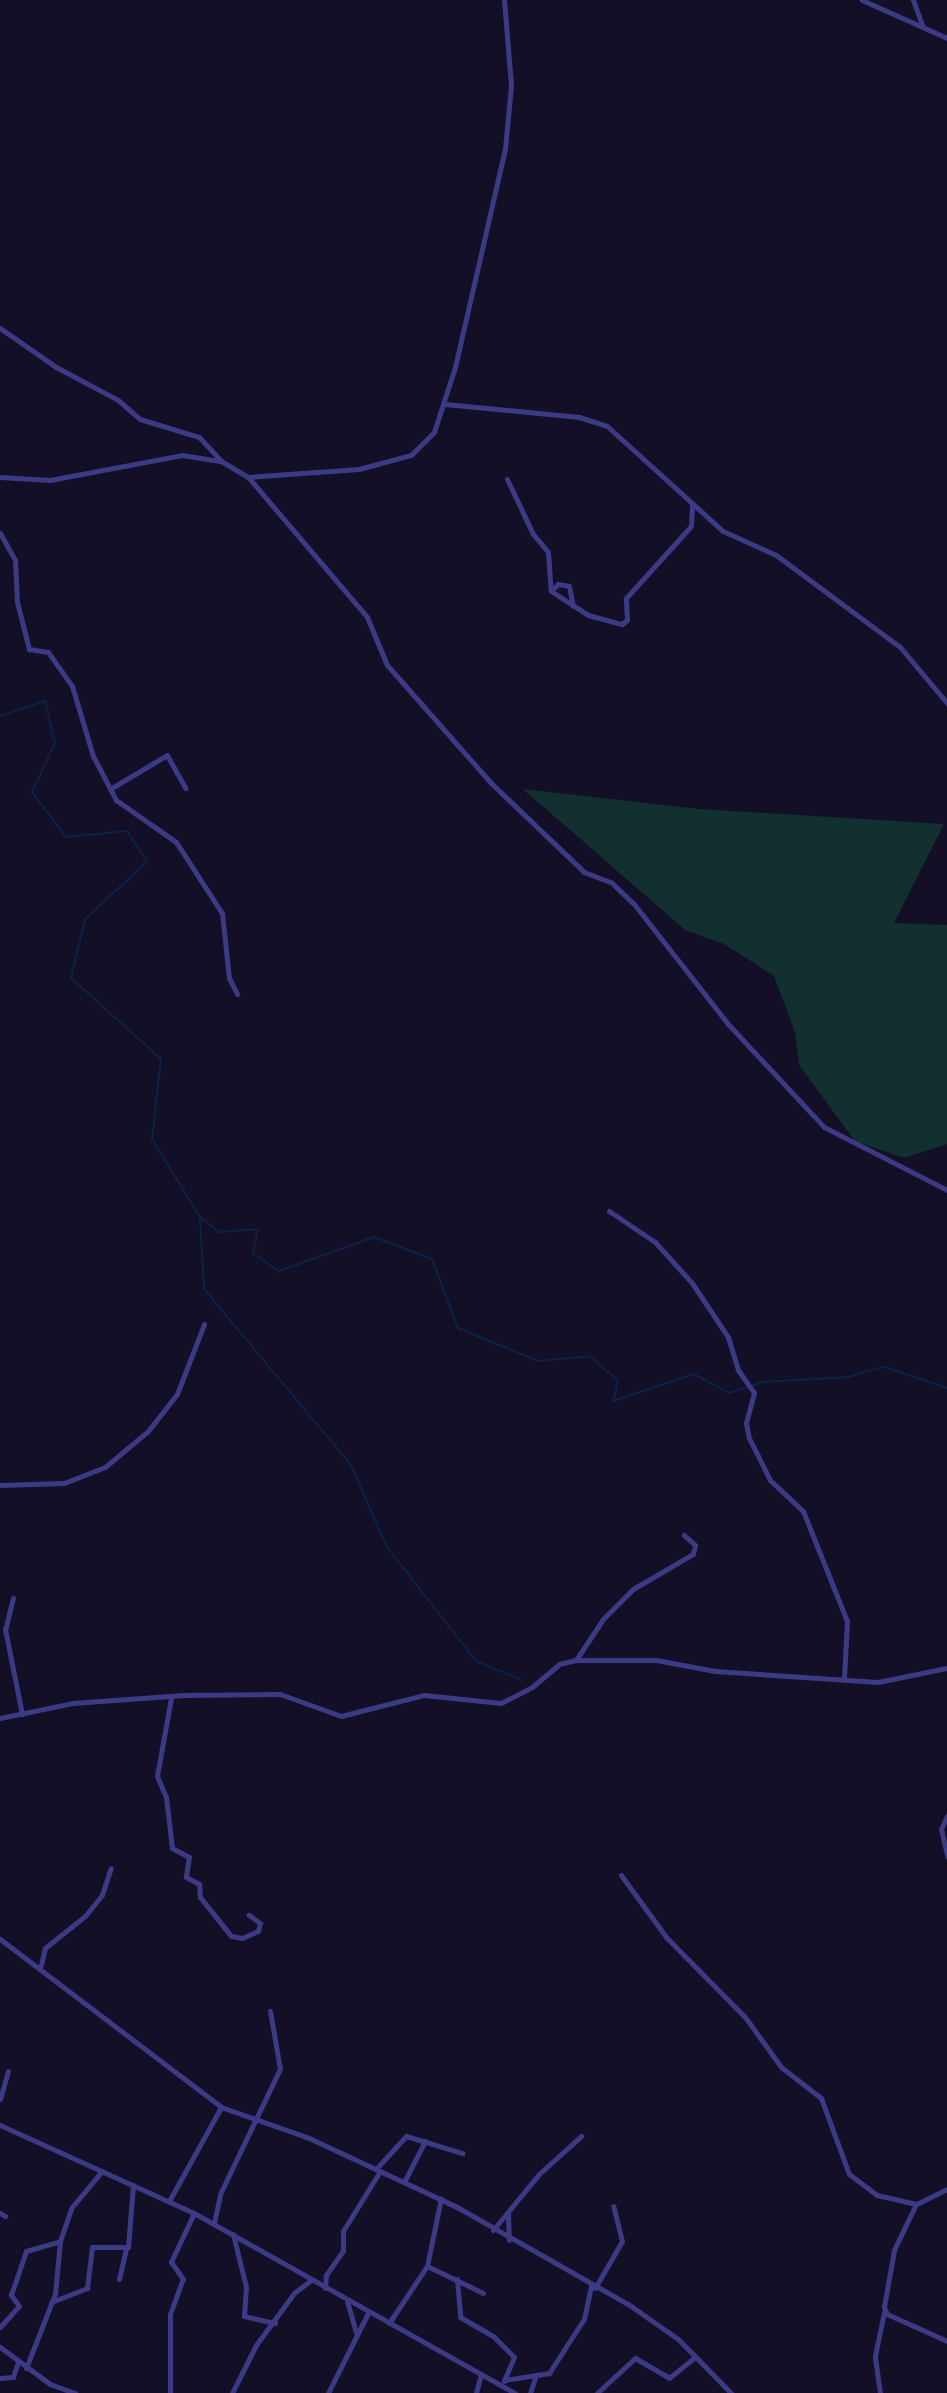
<!DOCTYPE html>
<html>
<head>
<meta charset="utf-8">
<style>
	body { margin:0 }
	#map { position:relative; width:947px; height:2393px; overflow:hidden; background:#130f26; font-family:"Varela Round",sans-serif }
	div>[style] { position:absolute }
	[style*='--x'] { left:calc(var(--x)*1px); top:calc(var(--y)*1px); width:calc(var(--w)*1px); rotate:calc(var(--a)*1deg) }
	.green>* { inset:0; background:#12302f }
	.stream>* { height:2px; margin:-1px; padding:0 1px; transform-origin:1px; border-radius:1px; background:#0c2248 }
	.minor>* { height:5px; margin:-2.5px; padding:0 2.5px; transform-origin:2.5px; border-radius:2.5px; background:#3d3a85 }
	span { translate:-50% -50%; white-space:nowrap; text-align:center; line-height:1.15; -webkit-text-stroke:7px #130f26; paint-order:stroke }
</style>
</head>
<body>
<div id="map">
	<div class="green">
		<i style="clip-path:polygon(523px 789px,699px 809px,944px 824px,894px 923px,947px 925px,947px 1144px,904px 1158px,855px 1141px,799px 1065px,795px 1032px,774px 976px,724px 944px,685px 930px)"></i>
	</div>
	<div class="stream">
		<i style="--x:0;--y:716;--w:47;--a:-18.4"></i>
		<i style="--x:45;--y:701;--w:43;--a:76.6"></i>
		<i style="--x:55;--y:743;--w:54;--a:115.1"></i>
		<i style="--x:32;--y:792;--w:56;--a:52.9"></i>
		<i style="--x:66;--y:837;--w:61;--a:-5.6"></i>
		<i style="--x:127;--y:831;--w:37;--a:57"></i>
		<i style="--x:147;--y:862;--w:84;--a:137.4"></i>
		<i style="--x:85;--y:919;--w:61;--a:103.3"></i>
		<i style="--x:71;--y:978;--w:121;--a:42"></i>
		<i style="--x:161;--y:1059;--w:81;--a:96.4"></i>
		<i style="--x:152;--y:1139;--w:92;--a:58.4"></i>
		<i style="--x:200;--y:1217;--w:24;--a:38"></i>
		<i style="--x:219;--y:1232;--w:39;--a:-4"></i>
		<i style="--x:258;--y:1229;--w:25;--a:102"></i>
		<i style="--x:253;--y:1253;--w:32;--a:35"></i>
		<i style="--x:279;--y:1271;--w:101;--a:-19.7"></i>
		<i style="--x:374;--y:1237;--w:62;--a:20.8"></i>
		<i style="--x:432;--y:1259;--w:74;--a:69.4"></i>
		<i style="--x:458;--y:1328;--w:87;--a:22.4"></i>
		<i style="--x:538;--y:1361;--w:51;--a:-5.6"></i>
		<i style="--x:589;--y:1356;--w:38;--a:40"></i>
		<i style="--x:618;--y:1380;--w:22;--a:103"></i>
		<i style="--x:613;--y:1401;--w:85;--a:-18.4"></i>
		<i style="--x:694;--y:1374;--w:40;--a:28"></i>
		<i style="--x:729;--y:1393;--w:35;--a:-18"></i>
		<i style="--x:762;--y:1382;--w:86;--a:-3.3"></i>
		<i style="--x:848;--y:1377;--w:37;--a:-16"></i>
		<i style="--x:884;--y:1367;--w:66;--a:18.4"></i>
		<i style="--x:200;--y:1219;--w:70;--a:86.7"></i>
		<i style="--x:204;--y:1289;--w:229;--a:50.1"></i>
		<i style="--x:351;--y:1465;--w:90;--a:66.3"></i>
		<i style="--x:387;--y:1547;--w:145;--a:52"></i>
		<i style="--x:476;--y:1661;--w:50;--a:22.4"></i>
	</div>
	<div class="minor">
		<i style="--x:862;--y:0;--w:93;--a:24.1"></i>
		<i style="--x:913;--y:0;--w:27;--a:70"></i>
		<i style="--x:0;--y:328;--w:68;--a:34.9"></i>
		<i style="--x:56;--y:367;--w:70;--a:28"></i>
		<i style="--x:118;--y:400;--w:29;--a:41"></i>
		<i style="--x:140;--y:419;--w:62;--a:17"></i>
		<i style="--x:199;--y:437;--w:33;--a:47"></i>
		<i style="--x:445;--y:404;--w:135;--a:5.5"></i>
		<i style="--x:579;--y:417;--w:29;--a:18"></i>
		<i style="--x:607;--y:426;--w:156;--a:42.2"></i>
		<i style="--x:723;--y:531;--w:58;--a:24.4"></i>
		<i style="--x:776;--y:555;--w:154;--a:36.6"></i>
		<i style="--x:900;--y:647;--w:73;--a:50"></i>
		<i style="--x:0;--y:477;--w:50;--a:3.4"></i>
		<i style="--x:50;--y:480;--w:134;--a:-10.7"></i>
		<i style="--x:182;--y:455;--w:39;--a:9"></i>
		<i style="--x:221;--y:461;--w:31;--a:31"></i>
		<i style="--x:248;--y:477;--w:184;--a:49.6"></i>
		<i style="--x:367;--y:617;--w:52;--a:67.4"></i>
		<i style="--x:387;--y:665;--w:157;--a:48.6"></i>
		<i style="--x:491;--y:783;--w:129;--a:43.7"></i>
		<i style="--x:584;--y:872;--w:30;--a:21"></i>
		<i style="--x:612;--y:883;--w:30;--a:44"></i>
		<i style="--x:634;--y:904;--w:152;--a:51.9"></i>
		<i style="--x:728;--y:1024;--w:141;--a:47"></i>
		<i style="--x:824;--y:1127;--w:138;--a:27.1"></i>
		<i style="--x:248;--y:477;--w:111;--a:-4.1"></i>
		<i style="--x:359;--y:469;--w:54;--a:-15.1"></i>
		<i style="--x:411;--y:455;--w:33;--a:-45"></i>
		<i style="--x:434;--y:432;--w:68;--a:-72.1"></i>
		<i style="--x:455;--y:367;--w:224;--a:-77.1"></i>
		<i style="--x:505;--y:149;--w:64;--a:-84.6"></i>
		<i style="--x:511;--y:85;--w:85;--a:-94.7"></i>
		<i style="--x:507;--y:479;--w:61;--a:64.7"></i>
		<i style="--x:533;--y:534;--w:23;--a:50"></i>
		<i style="--x:548;--y:552;--w:39;--a:86"></i>
		<i style="--x:551;--y:591;--w:44;--a:33"></i>
		<i style="--x:588;--y:615;--w:35;--a:15"></i>
		<i style="--x:622;--y:624;--w:6;--a:-39"></i>
		<i style="--x:627;--y:620;--w:22;--a:-93"></i>
		<i style="--x:626;--y:598;--w:97;--a:-47.9"></i>
		<i style="--x:691;--y:526;--w:22;--a:-87"></i>
		<i style="--x:0;--y:533;--w:31;--a:61"></i>
		<i style="--x:15;--y:560;--w:42;--a:87.3"></i>
		<i style="--x:17;--y:602;--w:49;--a:75.7"></i>
		<i style="--x:29;--y:649;--w:19;--a:9"></i>
		<i style="--x:48;--y:652;--w:42;--a:54.8"></i>
		<i style="--x:72;--y:686;--w:73;--a:73.3"></i>
		<i style="--x:93;--y:756;--w:50;--a:62.4"></i>
		<i style="--x:116;--y:800;--w:73;--a:35"></i>
		<i style="--x:176;--y:842;--w:85;--a:57.1"></i>
		<i style="--x:222;--y:913;--w:65;--a:83.9"></i>
		<i style="--x:229;--y:978;--w:18;--a:63"></i>
		<i style="--x:551;--y:591;--w:10;--a:-45"></i>
		<i style="--x:558;--y:584;--w:11;--a:10"></i>
		<i style="--x:569;--y:586;--w:20;--a:79"></i>
		<i style="--x:110;--y:789;--w:66;--a:-30.8"></i>
		<i style="--x:167;--y:755;--w:38;--a:61"></i>
		<i style="--x:609;--y:1211;--w:55;--a:34"></i>
		<i style="--x:655;--y:1242;--w:55;--a:47.9"></i>
		<i style="--x:692;--y:1283;--w:65;--a:56.3"></i>
		<i style="--x:728;--y:1337;--w:34;--a:73"></i>
		<i style="--x:738;--y:1370;--w:28;--a:55"></i>
		<i style="--x:754;--y:1393;--w:31;--a:105"></i>
		<i style="--x:746;--y:1423;--w:15;--a:79"></i>
		<i style="--x:749;--y:1438;--w:47;--a:63.4"></i>
		<i style="--x:770;--y:1480;--w:45;--a:43.2"></i>
		<i style="--x:803;--y:1511;--w:118;--a:68.2"></i>
		<i style="--x:847;--y:1621;--w:58;--a:93"></i>
		<i style="--x:0;--y:1485;--w:64;--a:-1.8"></i>
		<i style="--x:64;--y:1483;--w:44;--a:-21.3"></i>
		<i style="--x:105;--y:1467;--w:56;--a:-39.9"></i>
		<i style="--x:148;--y:1431;--w:47;--a:-51.9"></i>
		<i style="--x:177;--y:1394;--w:75;--a:-68.9"></i>
		<i style="--x:13;--y:1598;--w:32;--a:104"></i>
		<i style="--x:5;--y:1629;--w:87;--a:78.7"></i>
		<i style="--x:576;--y:1660;--w:49;--a:-56.6"></i>
		<i style="--x:603;--y:1619;--w:42;--a:-45"></i>
		<i style="--x:633;--y:1589;--w:69;--a:-30.3"></i>
		<i style="--x:693;--y:1554;--w:9;--a:-77"></i>
		<i style="--x:695;--y:1545;--w:15;--a:-138"></i>
		<i style="--x:171;--y:1698;--w:79;--a:100.2"></i>
		<i style="--x:157;--y:1776;--w:23;--a:67"></i>
		<i style="--x:166;--y:1797;--w:51;--a:83.3"></i>
		<i style="--x:172;--y:1848;--w:19;--a:28"></i>
		<i style="--x:189;--y:1857;--w:20;--a:99"></i>
		<i style="--x:186;--y:1877;--w:15;--a:28"></i>
		<i style="--x:199;--y:1884;--w:13;--a:86"></i>
		<i style="--x:200;--y:1897;--w:50;--a:51.5"></i>
		<i style="--x:231;--y:1936;--w:11;--a:10"></i>
		<i style="--x:242;--y:1938;--w:17;--a:-24"></i>
		<i style="--x:258;--y:1931;--w:8;--a:-76"></i>
		<i style="--x:260;--y:1923;--w:14;--a:-144"></i>
		<i style="--x:0;--y:1718;--w:75;--a:-11.6"></i>
		<i style="--x:73;--y:1703;--w:111;--a:-4.1"></i>
		<i style="--x:184;--y:1695;--w:96;--a:-0.6"></i>
		<i style="--x:280;--y:1694;--w:65;--a:19.8"></i>
		<i style="--x:341;--y:1716;--w:86;--a:-14.2"></i>
		<i style="--x:424;--y:1695;--w:77;--a:5.9"></i>
		<i style="--x:501;--y:1703;--w:35;--a:-27"></i>
		<i style="--x:532;--y:1687;--w:35;--a:-40"></i>
		<i style="--x:559;--y:1664;--w:17;--a:-13"></i>
		<i style="--x:576;--y:1660;--w:80;--a:0"></i>
		<i style="--x:656;--y:1660;--w:60;--a:10.6"></i>
		<i style="--x:715;--y:1671;--w:163;--a:3.9"></i>
		<i style="--x:878;--y:1682;--w:70;--a:-11.5"></i>
		<i style="--x:947;--y:1816;--w:14;--a:115"></i>
		<i style="--x:941;--y:1829;--w:28;--a:77"></i>
		<i style="--x:621;--y:1875;--w:77;--a:54"></i>
		<i style="--x:666;--y:1937;--w:112;--a:45.4"></i>
		<i style="--x:745;--y:2017;--w:62;--a:54.2"></i>
		<i style="--x:781;--y:2067;--w:51;--a:37.8"></i>
		<i style="--x:821;--y:2098;--w:81;--a:69.8"></i>
		<i style="--x:849;--y:2174;--w:35;--a:37"></i>
		<i style="--x:877;--y:2195;--w:40;--a:13"></i>
		<i style="--x:0;--y:1939;--w:278;--a:37.2"></i>
		<i style="--x:221;--y:2107;--w:93;--a:19.4"></i>
		<i style="--x:309;--y:2138;--w:163;--a:25"></i>
		<i style="--x:457;--y:2207;--w:197;--a:29.6"></i>
		<i style="--x:628;--y:2304;--w:61;--a:35"></i>
		<i style="--x:678;--y:2339;--w:76;--a:45.5"></i>
		<i style="--x:41;--y:1965;--w:17;--a:-77"></i>
		<i style="--x:45;--y:1948;--w:51;--a:-38.7"></i>
		<i style="--x:85;--y:1916;--w:27;--a:-51"></i>
		<i style="--x:102;--y:1895;--w:28;--a:-72"></i>
		<i style="--x:0;--y:2099;--w:29;--a:-74"></i>
		<i style="--x:0;--y:2125;--w:213;--a:24.4"></i>
		<i style="--x:194;--y:2213;--w:368;--a:29.3"></i>
		<i style="--x:376;--y:2169;--w:45;--a:-47.7"></i>
		<i style="--x:406;--y:2136;--w:59;--a:16.9"></i>
		<i style="--x:404;--y:2182;--w:46;--a:-62.9"></i>
		<i style="--x:947;--y:2189;--w:34;--a:154"></i>
		<i style="--x:916;--y:2204;--w:51;--a:115.6"></i>
		<i style="--x:894;--y:2250;--w:58;--a:100"></i>
		<i style="--x:884;--y:2307;--w:8;--a:67"></i>
		<i style="--x:887;--y:2314;--w:66;--a:24.2"></i>
		<i style="--x:169;--y:2201;--w:107;--a:-61"></i>
		<i style="--x:0;--y:2213;--w:6;--a:31"></i>
		<i style="--x:508;--y:2214;--w:26;--a:88"></i>
		<i style="--x:214;--y:2223;--w:30;--a:-78"></i>
		<i style="--x:220;--y:2194;--w:139;--a:-64.4"></i>
		<i style="--x:280;--y:2069;--w:59;--a:-99.8"></i>
		<i style="--x:493;--y:2230;--w:72;--a:-50.6"></i>
		<i style="--x:539;--y:2174;--w:57;--a:-42.1"></i>
		<i style="--x:233;--y:2234;--w:55;--a:76.2"></i>
		<i style="--x:246;--y:2287;--w:29;--a:94"></i>
		<i style="--x:244;--y:2316;--w:32;--a:13"></i>
		<i style="--x:427;--y:2266;--w:62;--a:25.7"></i>
		<i style="--x:119;--y:2279;--w:31;--a:-77"></i>
		<i style="--x:457;--y:2279;--w:38;--a:85"></i>
		<i style="--x:460;--y:2317;--w:39;--a:30"></i>
		<i style="--x:494;--y:2337;--w:28;--a:45"></i>
		<i style="--x:514;--y:2357;--w:26;--a:113"></i>
		<i style="--x:325;--y:2288;--w:13;--a:-86"></i>
		<i style="--x:326;--y:2275;--w:29;--a:-55"></i>
		<i style="--x:343;--y:2251;--w:20;--a:-90"></i>
		<i style="--x:343;--y:2231;--w:70;--a:-58.3"></i>
		<i style="--x:595;--y:2288;--w:54;--a:-60.1"></i>
		<i style="--x:622;--y:2241;--w:36;--a:-104"></i>
		<i style="--x:347;--y:2301;--w:35;--a:74"></i>
		<i style="--x:51;--y:2302;--w:39;--a:-21"></i>
		<i style="--x:87;--y:2288;--w:41;--a:-83"></i>
		<i style="--x:92;--y:2247;--w:36;--a:0"></i>
		<i style="--x:128;--y:2247;--w:62;--a:-85.4"></i>
		<i style="--x:389;--y:2323;--w:69;--a:-56.3"></i>
		<i style="--x:427;--y:2266;--w:69;--a:-78.4"></i>
		<i style="--x:0;--y:2327;--w:28;--a:-48"></i>
		<i style="--x:19;--y:2306;--w:14;--a:-126"></i>
		<i style="--x:11;--y:2295;--w:46;--a:-71.2"></i>
		<i style="--x:26;--y:2251;--w:35;--a:-16"></i>
		<i style="--x:0;--y:2347;--w:62;--a:36.5"></i>
		<i style="--x:50;--y:2384;--w:27;--a:20"></i>
		<i style="--x:26;--y:2368;--w:79;--a:-68.6"></i>
		<i style="--x:55;--y:2294;--w:53;--a:-84.6"></i>
		<i style="--x:60;--y:2241;--w:36;--a:-71"></i>
		<i style="--x:72;--y:2207;--w:47;--a:-50.2"></i>
		<i style="--x:0;--y:2378;--w:13;--a:-4"></i>
		<i style="--x:13;--y:2377;--w:16;--a:-72"></i>
		<i style="--x:504;--y:2380;--w:46;--a:-8.8"></i>
		<i style="--x:549;--y:2373;--w:64;--a:-57.1"></i>
		<i style="--x:584;--y:2319;--w:34;--a:-78"></i>
		<i style="--x:170;--y:2393;--w:79;--a:-90"></i>
		<i style="--x:170;--y:2314;--w:37;--a:-70"></i>
		<i style="--x:183;--y:2279;--w:21;--a:-125"></i>
		<i style="--x:171;--y:2262;--w:54;--a:-64.9"></i>
		<i style="--x:232;--y:2393;--w:54;--a:-63.4"></i>
		<i style="--x:256;--y:2345;--w:64;--a:-53.8"></i>
		<i style="--x:294;--y:2293;--w:21;--a:-37"></i>
		<i style="--x:328;--y:2393;--w:89;--a:-63.4"></i>
		<i style="--x:476;--y:2393;--w:20;--a:-75"></i>
		<i style="--x:530;--y:2393;--w:19;--a:-72"></i>
		<i style="--x:597;--y:2393;--w:52;--a:-42.6"></i>
		<i style="--x:635;--y:2358;--w:39;--a:30"></i>
		<i style="--x:669;--y:2378;--w:32;--a:-39"></i>
		<i style="--x:880;--y:2393;--w:37;--a:-98"></i>
		<i style="--x:875;--y:2356;--w:45;--a:-78.4"></i>
	</div>
</div>
</body>
</html>
